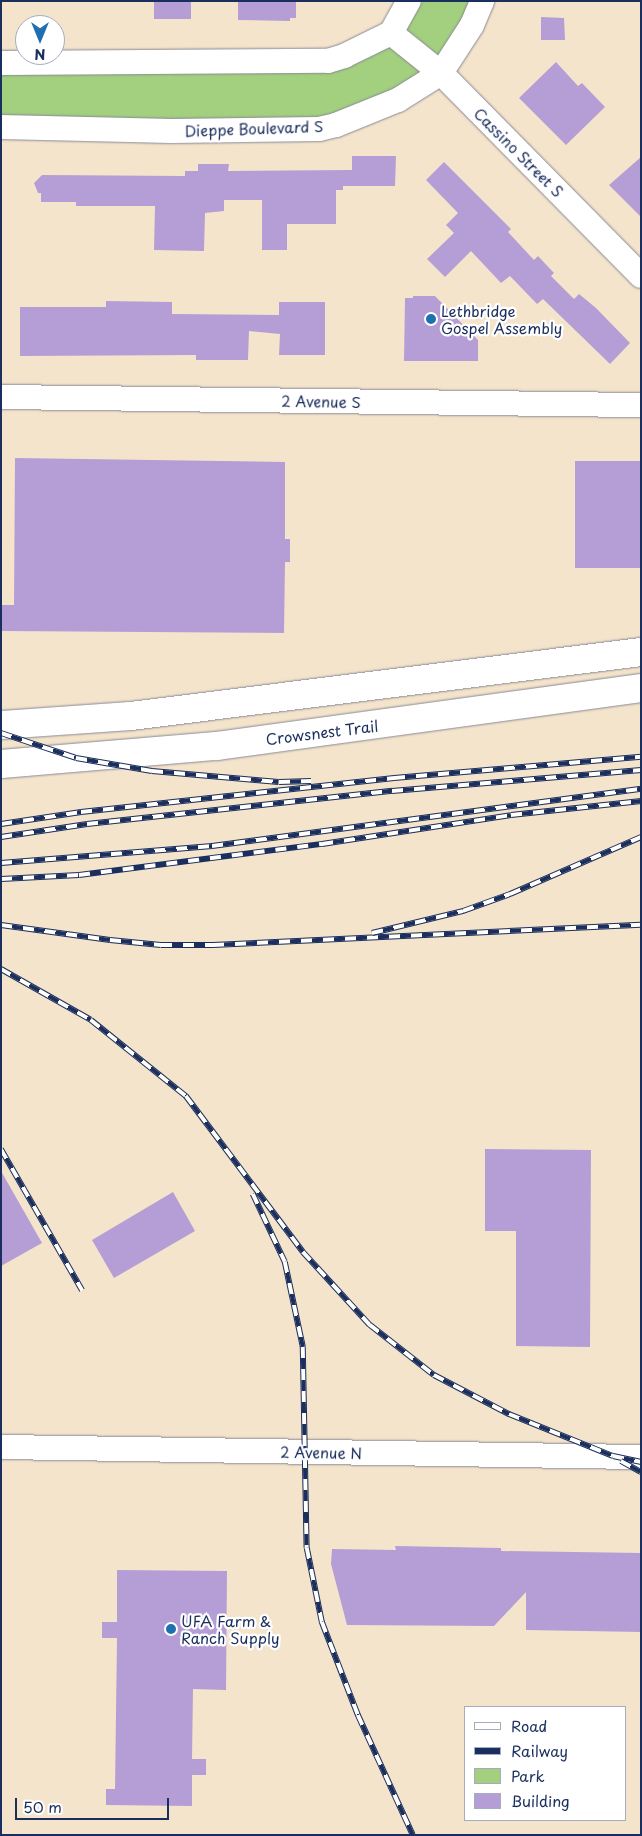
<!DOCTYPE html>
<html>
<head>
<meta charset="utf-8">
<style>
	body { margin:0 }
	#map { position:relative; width:642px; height:1836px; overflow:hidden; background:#f5e4cc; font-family:"Playpen Sans",sans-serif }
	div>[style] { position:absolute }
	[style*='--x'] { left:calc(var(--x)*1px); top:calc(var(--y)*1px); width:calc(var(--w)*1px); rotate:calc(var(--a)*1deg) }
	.green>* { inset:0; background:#a3d07e }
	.building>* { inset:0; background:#b49ed5 }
	.roads { filter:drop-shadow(0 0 1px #888a95) drop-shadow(0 0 1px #888a95) }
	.minor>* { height:24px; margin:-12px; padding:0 12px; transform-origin:12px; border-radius:12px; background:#fff }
	.highway>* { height:28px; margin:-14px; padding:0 14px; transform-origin:14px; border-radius:14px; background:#fff }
	.rail>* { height:5.5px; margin-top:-2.75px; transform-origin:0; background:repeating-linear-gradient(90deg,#fff 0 11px,#1b2f5e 0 22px); box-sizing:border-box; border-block:1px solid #1b2f5e }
	.dots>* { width:14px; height:14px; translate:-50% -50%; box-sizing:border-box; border:2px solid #fff; border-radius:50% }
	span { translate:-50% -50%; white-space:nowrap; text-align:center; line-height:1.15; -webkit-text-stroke:4.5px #fff; paint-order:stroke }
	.street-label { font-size:15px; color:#1b2f5e }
	.poi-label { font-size:15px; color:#1b2f5e }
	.left { translate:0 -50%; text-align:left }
	.frame { position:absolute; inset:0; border:2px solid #1b2f5e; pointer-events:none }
	.legend { position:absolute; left:464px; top:1706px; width:162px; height:115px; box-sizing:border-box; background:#fff; border:1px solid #a4acbf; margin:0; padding:6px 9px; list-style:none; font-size:15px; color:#1b2f5e }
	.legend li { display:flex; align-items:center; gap:10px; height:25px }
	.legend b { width:25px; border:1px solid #a4acbf }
	.north { position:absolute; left:15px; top:15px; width:50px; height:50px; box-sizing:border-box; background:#fff; border:1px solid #a4acbf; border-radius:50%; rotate:180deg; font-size:14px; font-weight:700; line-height:20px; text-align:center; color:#1b2f5e }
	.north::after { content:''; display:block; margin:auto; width:18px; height:22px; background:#1f6fb2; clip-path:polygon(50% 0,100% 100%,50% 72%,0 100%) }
	.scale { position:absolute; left:15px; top:1798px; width:154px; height:22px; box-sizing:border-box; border:2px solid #1b2f5e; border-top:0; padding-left:6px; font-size:15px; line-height:18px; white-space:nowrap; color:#1b2f5e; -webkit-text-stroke:4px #fff; paint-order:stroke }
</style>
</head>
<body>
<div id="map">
	<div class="green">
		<i style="clip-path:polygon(409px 1px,482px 1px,441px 73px,354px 120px,1px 127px,1px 63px,359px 49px)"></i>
	</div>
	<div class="building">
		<i style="clip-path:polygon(154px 1px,191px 1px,191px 19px,154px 19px)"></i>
		<i style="clip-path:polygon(238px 1px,296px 1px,296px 18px,290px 18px,290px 21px,238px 20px)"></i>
		<i style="clip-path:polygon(541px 17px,564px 18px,565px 40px,541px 40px)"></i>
		<i style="clip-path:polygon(556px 62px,578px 86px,582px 83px,605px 107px,566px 145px,519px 98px)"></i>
		<i style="clip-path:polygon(352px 156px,396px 156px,395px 186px,343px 186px,343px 190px,336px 190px,336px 224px,287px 224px,287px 250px,262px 250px,262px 200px,224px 200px,224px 211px,205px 213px,204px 251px,154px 250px,155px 206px,76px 206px,76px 202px,41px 202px,41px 193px,38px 193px,34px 183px,42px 175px,185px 176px,185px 171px,198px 171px,198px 164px,229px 164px,228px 171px,352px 170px)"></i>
		<i style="clip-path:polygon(641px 157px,641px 217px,609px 185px)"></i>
		<i style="clip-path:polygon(444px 162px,511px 229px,508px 232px,534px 260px,538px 256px,554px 273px,551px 276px,574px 299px,579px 294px,596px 308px,630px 343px,610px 364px,543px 299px,537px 304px,510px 276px,501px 283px,471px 251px,445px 277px,427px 259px,454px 233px,446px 225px,458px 213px,426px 180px)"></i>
		<i style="clip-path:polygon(413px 296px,435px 296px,478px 340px,478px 361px,404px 361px,405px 298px,413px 298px)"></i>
		<i style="clip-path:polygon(106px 301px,172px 302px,172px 314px,279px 315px,279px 302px,325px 302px,325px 355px,279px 355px,280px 334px,249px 331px,248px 360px,196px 360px,196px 355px,20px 356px,20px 307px,106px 307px)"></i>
		<i style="clip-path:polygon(15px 458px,285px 462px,285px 539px,290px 539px,290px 562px,285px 562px,284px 633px,1px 631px,1px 605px,14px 605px)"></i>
		<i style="clip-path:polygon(575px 461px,641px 461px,641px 568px,575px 568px)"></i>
		<i style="clip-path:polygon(485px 1149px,591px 1150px,590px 1347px,516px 1346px,516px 1231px,485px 1231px)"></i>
		<i style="clip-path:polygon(1px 1171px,42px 1243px,1px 1266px)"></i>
		<i style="clip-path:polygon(173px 1192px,195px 1231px,114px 1278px,92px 1240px)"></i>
		<i style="clip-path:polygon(395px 1546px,501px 1548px,501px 1551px,641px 1553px,641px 1632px,526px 1630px,526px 1592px,494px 1626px,347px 1625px,331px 1564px,332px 1549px,396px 1550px)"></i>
		<i style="clip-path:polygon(117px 1570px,227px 1571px,226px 1690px,193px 1689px,192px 1759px,206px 1759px,206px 1775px,192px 1775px,192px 1806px,106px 1805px,106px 1789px,115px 1789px,117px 1638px,102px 1638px,102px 1622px,117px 1622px)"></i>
	</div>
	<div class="roads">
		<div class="minor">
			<i style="--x:391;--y:33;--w:64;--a:38.7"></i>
			<i style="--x:441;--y:73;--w:285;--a:45.4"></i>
			<i style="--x:1;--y:63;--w:327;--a:-0.4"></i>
			<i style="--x:328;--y:61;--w:17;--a:-17"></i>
			<i style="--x:344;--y:56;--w:52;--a:-26.1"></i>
			<i style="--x:391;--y:33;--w:37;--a:-61"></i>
			<i style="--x:1;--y:127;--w:171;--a:1.3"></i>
			<i style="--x:172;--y:131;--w:147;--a:-0.8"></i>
			<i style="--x:319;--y:129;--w:17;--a:-13"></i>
			<i style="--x:336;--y:125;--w:67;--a:-22"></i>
			<i style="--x:398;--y:100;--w:51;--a:-32.1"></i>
			<i style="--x:441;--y:73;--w:57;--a:-57.1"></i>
			<i style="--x:472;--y:25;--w:26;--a:-67"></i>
			<i style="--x:1;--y:397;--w:640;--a:0.72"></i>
			<i style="--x:1;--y:1447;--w:640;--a:0.9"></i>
		</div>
		<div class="highway">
			<i style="--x:1;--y:725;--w:130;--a:-4"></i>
			<i style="--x:131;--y:716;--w:514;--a:-7.15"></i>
			<i style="--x:1;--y:764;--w:217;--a:-4.8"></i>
			<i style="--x:217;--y:746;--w:428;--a:-7.8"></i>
		</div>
	</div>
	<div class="rail">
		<i style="--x:1;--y:733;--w:79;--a:18.4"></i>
		<i style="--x:76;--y:758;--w:77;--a:9.7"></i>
		<i style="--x:152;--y:771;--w:127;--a:5"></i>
		<i style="--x:279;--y:782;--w:32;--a:-2"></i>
		<i style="--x:1;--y:824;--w:81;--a:-8.5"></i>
		<i style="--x:81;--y:812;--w:315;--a:-6.2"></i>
		<i style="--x:394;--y:778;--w:248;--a:-4.9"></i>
		<i style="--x:1;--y:837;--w:87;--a:-8.6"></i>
		<i style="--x:87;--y:824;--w:307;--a:-6.2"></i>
		<i style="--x:392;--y:791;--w:250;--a:-4.8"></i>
		<i style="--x:1;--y:863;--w:212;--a:-4.6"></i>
		<i style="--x:212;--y:846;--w:433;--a:-7.6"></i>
		<i style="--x:1;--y:879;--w:78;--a:-2.9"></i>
		<i style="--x:79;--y:875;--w:245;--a:-7.3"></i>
		<i style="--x:322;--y:844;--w:191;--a:-8.7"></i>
		<i style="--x:511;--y:815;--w:131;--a:-6.1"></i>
		<i style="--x:1;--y:925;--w:110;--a:7.8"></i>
		<i style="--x:110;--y:940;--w:51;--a:5.6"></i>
		<i style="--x:161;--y:945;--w:52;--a:0"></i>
		<i style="--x:213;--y:945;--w:428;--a:-2.7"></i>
		<i style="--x:372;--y:933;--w:94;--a:-13.6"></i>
		<i style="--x:463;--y:911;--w:50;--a:-19.9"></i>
		<i style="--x:510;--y:894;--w:143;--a:-23.5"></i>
		<i style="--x:1;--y:969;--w:103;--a:29.5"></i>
		<i style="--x:91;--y:1020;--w:122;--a:38.7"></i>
		<i style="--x:186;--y:1096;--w:195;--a:53.1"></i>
		<i style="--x:303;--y:1252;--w:99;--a:47.5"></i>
		<i style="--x:370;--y:1325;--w:81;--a:38"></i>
		<i style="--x:434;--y:1375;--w:85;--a:27.5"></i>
		<i style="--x:509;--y:1414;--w:112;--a:22"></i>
		<i style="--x:613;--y:1456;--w:29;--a:12"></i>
		<i style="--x:1;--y:1149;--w:163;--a:60.1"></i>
		<i style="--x:253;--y:1194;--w:75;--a:64.8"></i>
		<i style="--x:285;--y:1262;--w:87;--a:78"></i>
		<i style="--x:303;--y:1347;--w:201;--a:88.9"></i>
		<i style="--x:307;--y:1548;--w:76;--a:78.5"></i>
		<i style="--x:322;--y:1622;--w:100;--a:68.8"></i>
		<i style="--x:358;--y:1715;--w:132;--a:65.4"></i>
		<i style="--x:621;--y:1461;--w:23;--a:29"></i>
	</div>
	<div class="dots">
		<i style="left:431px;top:319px;background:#1f6fb2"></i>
		<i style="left:171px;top:1629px;background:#1f6fb2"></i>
	</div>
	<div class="street-label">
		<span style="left:254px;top:128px;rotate:-2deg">Dieppe Boulevard S</span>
		<span style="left:519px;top:152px;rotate:45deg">Cassino Street S</span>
		<span style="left:321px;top:401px;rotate:1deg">2 Avenue S</span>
		<span style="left:322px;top:732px;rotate:-7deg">Crowsnest Trail</span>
		<span style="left:321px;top:1452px;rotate:1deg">2 Avenue N</span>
	</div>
	<div class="poi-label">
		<span class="left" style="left:441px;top:319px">Lethbridge<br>Gospel Assembly</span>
		<span class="left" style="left:181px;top:1629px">UFA Farm &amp;<br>Ranch Supply</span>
	</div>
	<div class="frame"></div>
	<ul class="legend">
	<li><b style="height:6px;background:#fff"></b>Road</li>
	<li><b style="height:6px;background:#1b2f5e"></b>Railway</li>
	<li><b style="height:14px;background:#a3d07e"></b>Park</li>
	<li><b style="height:14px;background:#b49ed5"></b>Building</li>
	</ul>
	<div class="north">N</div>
	<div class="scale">50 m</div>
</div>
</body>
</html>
